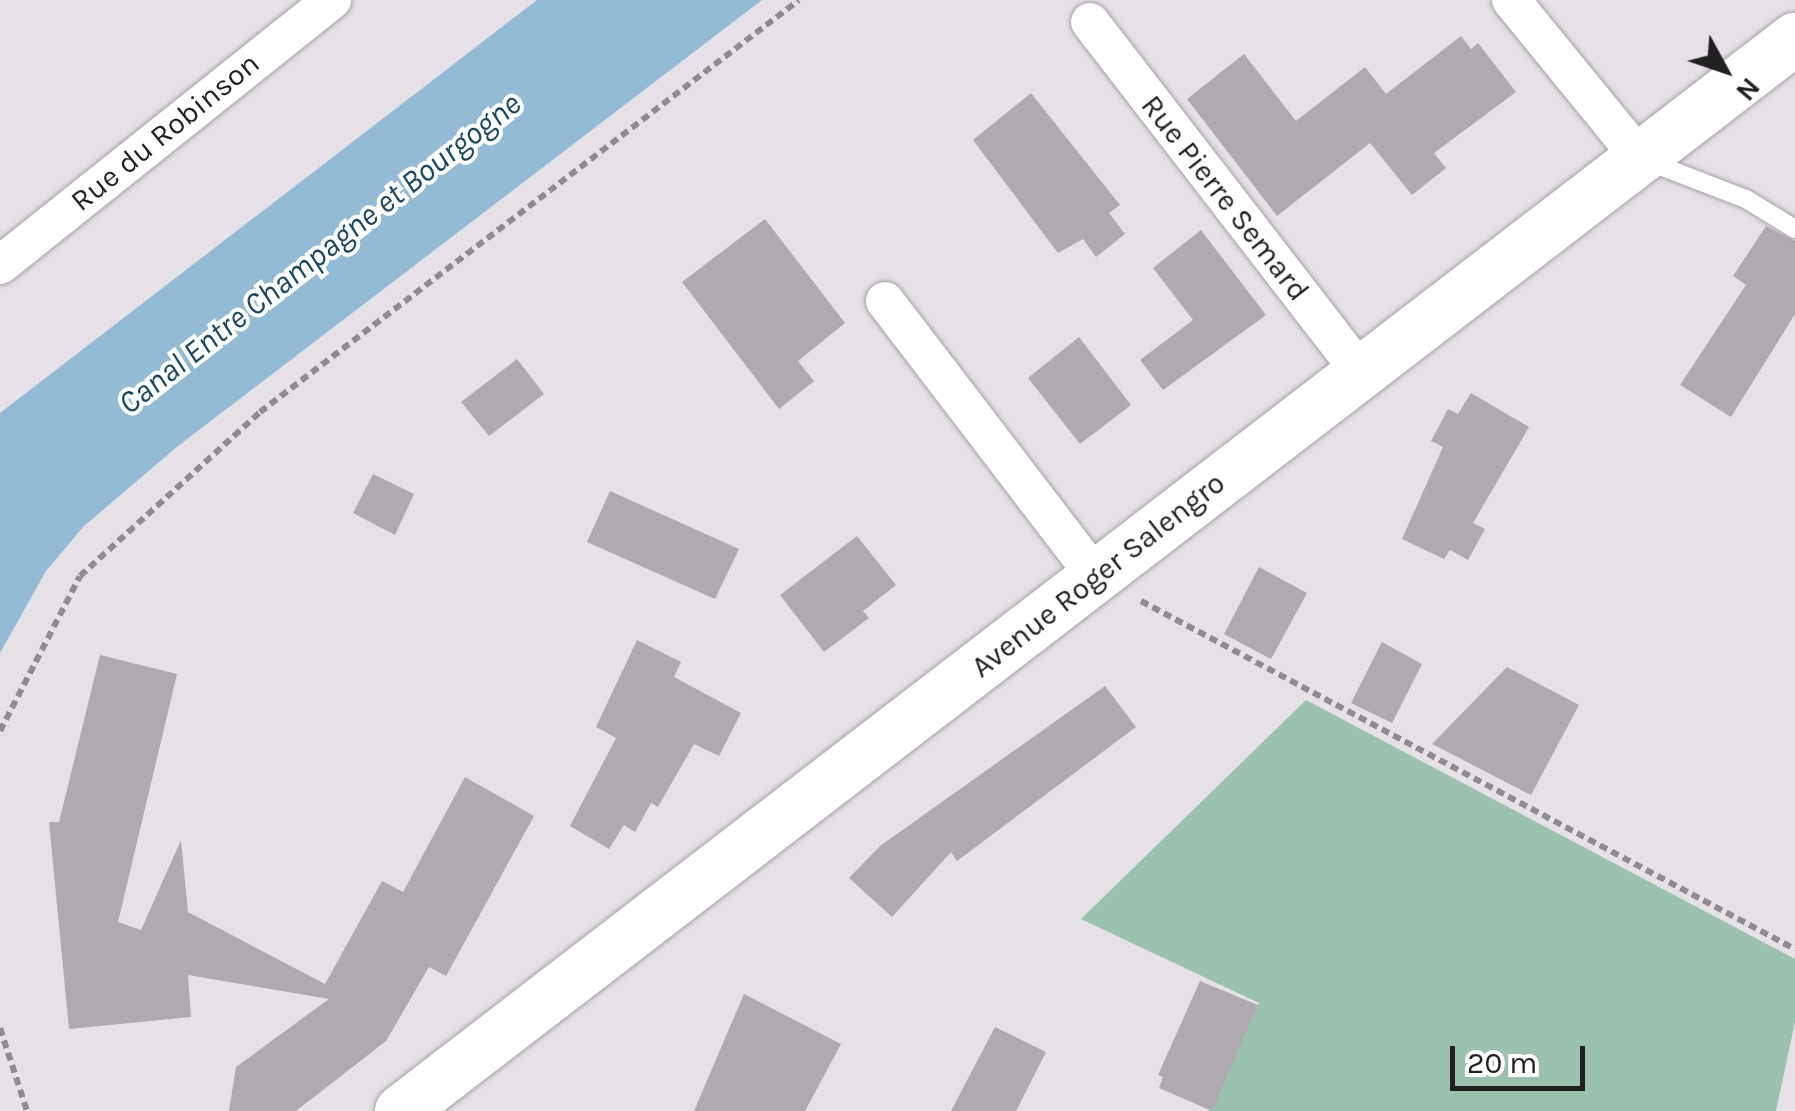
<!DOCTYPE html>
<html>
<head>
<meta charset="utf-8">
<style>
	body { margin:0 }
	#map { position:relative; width:1795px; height:1111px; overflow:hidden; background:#e5e1e6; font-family:Karla,sans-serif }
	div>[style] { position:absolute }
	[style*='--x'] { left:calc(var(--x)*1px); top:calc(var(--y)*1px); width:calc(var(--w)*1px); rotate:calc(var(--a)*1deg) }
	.green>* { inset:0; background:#9bc2ae }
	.water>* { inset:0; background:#93bbd5 }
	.building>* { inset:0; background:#aeaaaf }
	.path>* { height:6px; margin-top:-3px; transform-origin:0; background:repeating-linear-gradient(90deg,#8f8c8f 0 8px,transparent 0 13px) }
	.roads { filter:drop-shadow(0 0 2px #a5a1a6) drop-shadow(0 0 2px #a5a1a6) }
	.service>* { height:18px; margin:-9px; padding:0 9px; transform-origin:9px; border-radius:9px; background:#fff }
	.minor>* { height:38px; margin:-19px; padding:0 19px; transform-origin:19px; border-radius:19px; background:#fff }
	.secondary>* { height:52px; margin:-26px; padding:0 26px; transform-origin:26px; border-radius:26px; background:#fff }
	span { translate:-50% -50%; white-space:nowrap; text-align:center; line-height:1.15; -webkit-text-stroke:8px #fff; paint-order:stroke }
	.street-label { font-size:30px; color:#211f21 }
	.water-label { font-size:32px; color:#174863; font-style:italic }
	.north { position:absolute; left:1675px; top:20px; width:100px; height:100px; -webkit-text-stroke:8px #fff; paint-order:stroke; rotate:130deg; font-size:28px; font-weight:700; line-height:40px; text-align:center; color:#211f21 }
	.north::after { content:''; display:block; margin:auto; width:35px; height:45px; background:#211f21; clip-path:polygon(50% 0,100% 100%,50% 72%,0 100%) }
	.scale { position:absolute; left:1450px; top:1046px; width:135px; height:45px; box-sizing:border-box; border:5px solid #211f21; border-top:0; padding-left:12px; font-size:30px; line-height:35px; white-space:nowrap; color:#211f21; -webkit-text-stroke:8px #fff; paint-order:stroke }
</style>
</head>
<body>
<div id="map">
	<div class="green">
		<i style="clip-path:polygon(1306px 700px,1795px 959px,1795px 1022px,1776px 1111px,1209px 1111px,1259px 1003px,1081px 919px)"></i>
	</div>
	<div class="water">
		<i style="clip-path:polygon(537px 0,762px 0,178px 446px,84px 526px,46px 571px,0 653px,0 413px)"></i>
	</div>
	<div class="building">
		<i style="clip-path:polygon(1461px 36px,1471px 49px,1478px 43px,1516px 92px,1434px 153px,1446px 168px,1412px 195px,1370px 143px,1277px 216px,1187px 99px,1244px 54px,1296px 121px,1365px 67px,1386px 94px)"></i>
		<i style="clip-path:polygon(1031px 93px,1120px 205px,1109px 213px,1125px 234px,1096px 257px,1083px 239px,1058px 253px,973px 140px)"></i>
		<i style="clip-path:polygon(765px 219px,845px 323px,798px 361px,814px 381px,779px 409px,682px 282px)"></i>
		<i style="clip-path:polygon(1766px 226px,1795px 241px,1795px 314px,1731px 417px,1680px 385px,1746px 285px,1733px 276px)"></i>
		<i style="clip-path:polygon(1201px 230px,1266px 315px,1163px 390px,1140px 360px,1193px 320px,1153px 268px)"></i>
		<i style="clip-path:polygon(1079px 337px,1131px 405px,1080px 444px,1028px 378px)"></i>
		<i style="clip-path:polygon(517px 359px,544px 394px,489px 436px,461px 402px)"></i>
		<i style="clip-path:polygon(1471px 393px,1529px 427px,1473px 523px,1485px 529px,1468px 560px,1450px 550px,1444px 559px,1402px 539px,1443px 447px,1431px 441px,1448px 409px,1458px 414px)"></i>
		<i style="clip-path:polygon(373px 474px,414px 494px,395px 535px,353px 513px)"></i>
		<i style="clip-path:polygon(610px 491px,739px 549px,715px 599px,587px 542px)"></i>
		<i style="clip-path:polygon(857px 536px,896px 585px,863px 611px,869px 618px,824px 652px,780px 595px)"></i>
		<i style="clip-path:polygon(1259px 567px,1307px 593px,1271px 659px,1224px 634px)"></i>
		<i style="clip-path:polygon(637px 640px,681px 662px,674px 677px,741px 713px,719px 756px,694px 744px,658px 807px,651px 803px,635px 832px,624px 825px,609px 849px,570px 826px,616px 738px,596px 727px)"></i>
		<i style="clip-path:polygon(1382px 642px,1422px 664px,1392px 723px,1351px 703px)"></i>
		<i style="clip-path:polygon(100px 655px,177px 674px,118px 922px,141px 930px,181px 840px,188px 912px,325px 984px,382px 881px,403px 892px,465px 777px,534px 816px,446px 976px,429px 967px,386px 1041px,296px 1111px,229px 1111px,236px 1067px,329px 999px,188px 975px,191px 1017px,69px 1029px,49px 822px,59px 822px)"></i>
		<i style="clip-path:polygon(1507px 667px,1579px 705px,1531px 795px,1432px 744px)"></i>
		<i style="clip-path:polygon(1105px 686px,1136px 727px,957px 861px,951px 852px,892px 917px,849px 878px,880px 846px)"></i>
		<i style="clip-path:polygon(1200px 981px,1258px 1005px,1212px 1111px,1159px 1088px,1163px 1077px,1158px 1075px)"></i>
		<i style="clip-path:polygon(744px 994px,841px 1044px,805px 1111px,694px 1111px)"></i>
		<i style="clip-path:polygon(995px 1027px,1046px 1052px,1016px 1111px,951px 1111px)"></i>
	</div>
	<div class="path">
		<i style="--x:1141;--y:601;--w:741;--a:28.02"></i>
		<i style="--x:0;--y:731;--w:174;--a:-62.7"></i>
		<i style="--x:80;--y:576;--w:244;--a:-42.3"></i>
		<i style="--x:260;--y:412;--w:678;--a:-37.39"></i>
		<i style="--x:0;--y:1028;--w:87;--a:72"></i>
	</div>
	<div class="roads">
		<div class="service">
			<i style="--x:1650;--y:162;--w:103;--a:21.1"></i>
			<i style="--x:1746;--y:199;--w:57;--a:31.5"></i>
		</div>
		<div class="minor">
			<i style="--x:1511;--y:0;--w:204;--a:50.8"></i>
			<i style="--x:1090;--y:22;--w:443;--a:52.3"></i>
			<i style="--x:0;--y:265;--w:425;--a:-38.6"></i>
			<i style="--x:885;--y:301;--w:347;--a:52.6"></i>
		</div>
		<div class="secondary">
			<i style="--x:401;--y:1111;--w:1759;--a:-37.56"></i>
		</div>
	</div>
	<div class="street-label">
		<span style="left:165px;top:132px;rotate:-39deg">Rue du Robinson</span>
		<span style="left:1225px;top:198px;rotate:52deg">Rue Pierre Semard</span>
		<span style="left:1098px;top:575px;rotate:-38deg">Avenue Roger Salengro</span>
	</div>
	<div class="water-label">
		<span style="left:320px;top:254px;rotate:-38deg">Canal Entre Champagne et Bourgogne</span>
	</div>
	<div class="north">N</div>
	<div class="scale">20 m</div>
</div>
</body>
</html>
